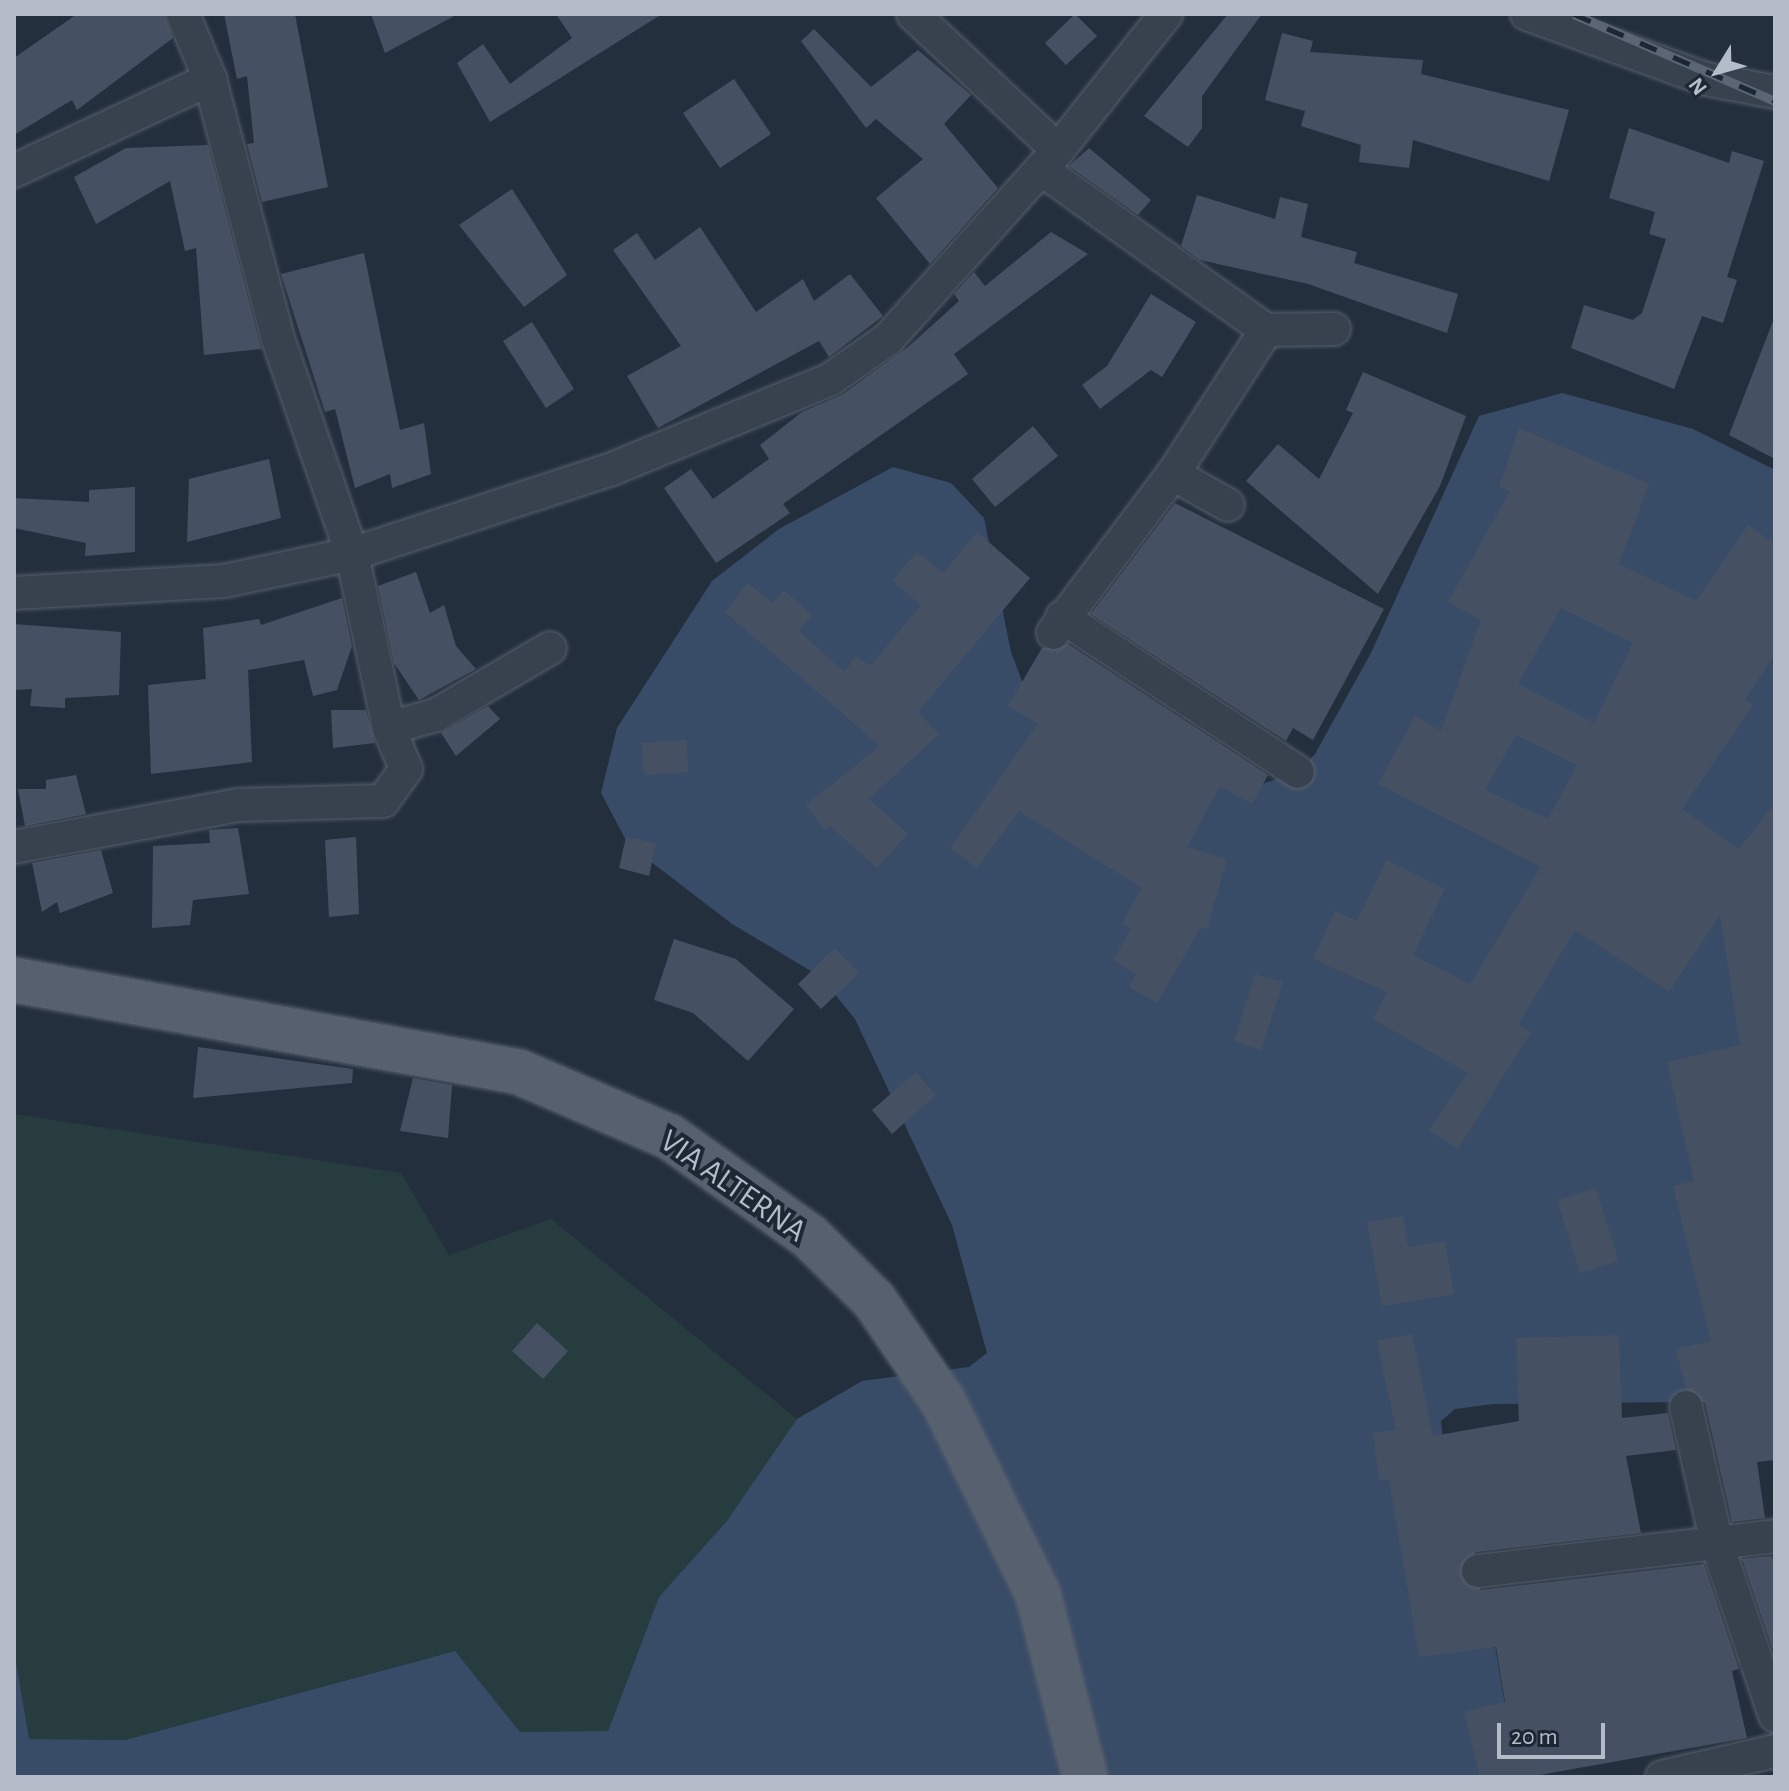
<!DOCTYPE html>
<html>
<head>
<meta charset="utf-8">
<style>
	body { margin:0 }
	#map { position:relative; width:1789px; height:1791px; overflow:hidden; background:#242f3e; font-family:"Alegreya Sans",sans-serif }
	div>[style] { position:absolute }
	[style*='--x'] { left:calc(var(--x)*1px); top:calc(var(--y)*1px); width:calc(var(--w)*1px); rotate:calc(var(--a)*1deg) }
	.green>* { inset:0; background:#263c3f }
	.water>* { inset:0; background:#394c67 }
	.building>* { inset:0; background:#455162 }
	.roads { filter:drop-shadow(0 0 2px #565f6c) drop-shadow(0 0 2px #565f6c) }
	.minor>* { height:32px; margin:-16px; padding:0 16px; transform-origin:16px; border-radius:16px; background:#38414e }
	.primary>* { height:44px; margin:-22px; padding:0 22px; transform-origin:22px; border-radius:22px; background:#56606e }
	.rail>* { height:9px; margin-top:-4.5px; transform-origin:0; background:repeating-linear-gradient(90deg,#1d2633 0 18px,#5a6575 0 36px); box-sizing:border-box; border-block:2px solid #5a6575 }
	span { translate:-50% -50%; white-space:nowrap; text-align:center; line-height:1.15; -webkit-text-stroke:8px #1d2633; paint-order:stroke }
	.street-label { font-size:32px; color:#b4bcc9 }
	.frame { position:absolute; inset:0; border:16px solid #b4bcc9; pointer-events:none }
	.north { position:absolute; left:1677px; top:32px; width:80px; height:80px; -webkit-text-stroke:6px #1d2633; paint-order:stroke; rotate:233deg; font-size:22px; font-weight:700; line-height:32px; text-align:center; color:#b4bcc9 }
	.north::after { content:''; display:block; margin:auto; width:28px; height:36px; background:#b4bcc9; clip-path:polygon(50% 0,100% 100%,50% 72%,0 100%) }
	.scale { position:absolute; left:1497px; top:1723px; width:108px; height:36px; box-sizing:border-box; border:4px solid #b4bcc9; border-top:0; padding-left:10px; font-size:24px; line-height:28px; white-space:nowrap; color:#b4bcc9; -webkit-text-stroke:6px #1d2633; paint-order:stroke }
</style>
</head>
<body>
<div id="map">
	<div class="green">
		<i style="clip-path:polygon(14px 1114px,401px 1173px,449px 1255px,551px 1219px,797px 1419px,726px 1522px,659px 1597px,608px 1731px,520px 1732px,454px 1651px,125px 1740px,28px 1739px,14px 1650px)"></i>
	</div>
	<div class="water">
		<i style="clip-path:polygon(1562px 393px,1693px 429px,1775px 470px,1775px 1401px,1493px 1404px,1455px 1409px,1441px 1421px,1445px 1463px,1493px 1633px,1517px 1777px,14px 1777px,14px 1650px,29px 1739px,125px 1740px,455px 1651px,520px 1732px,608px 1731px,659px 1597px,726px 1522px,797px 1419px,862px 1381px,969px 1367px,987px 1353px,952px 1225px,855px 1019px,821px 977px,732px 924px,628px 844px,601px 793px,617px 728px,712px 581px,779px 529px,893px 467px,951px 483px,984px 518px,1011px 652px,1028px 697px,1256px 786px,1298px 772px,1315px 754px,1371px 653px,1479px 416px)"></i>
	</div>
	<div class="building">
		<i style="clip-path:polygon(77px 14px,164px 14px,173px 38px,77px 110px,72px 100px,14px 135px,14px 58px)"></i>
		<i style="clip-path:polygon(224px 14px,295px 14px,328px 187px,262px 202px,247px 144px,254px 143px,247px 76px,237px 79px)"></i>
		<i style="clip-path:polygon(371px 14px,458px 14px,385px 53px)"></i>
		<i style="clip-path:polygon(556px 14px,662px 14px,490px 122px,457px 63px,483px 44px,510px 84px,572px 38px)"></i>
		<i style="clip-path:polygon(1075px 14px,1097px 36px,1066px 65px,1045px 43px)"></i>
		<i style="clip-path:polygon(1228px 14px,1262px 14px,1202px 96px,1202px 128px,1188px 147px,1144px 116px)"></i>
		<i style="clip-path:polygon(814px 29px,871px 87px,918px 50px,971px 95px,944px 124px,998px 188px,930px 264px,876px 198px,923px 159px,876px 119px,866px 128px,801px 41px)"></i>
		<i style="clip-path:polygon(1282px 33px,1313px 41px,1310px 52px,1423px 60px,1421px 74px,1569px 110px,1549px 181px,1413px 140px,1409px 168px,1359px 162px,1361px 145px,1301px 126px,1305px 111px,1265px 100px)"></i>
		<i style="clip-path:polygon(734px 79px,771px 134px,720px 168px,683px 113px)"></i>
		<i style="clip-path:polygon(1629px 128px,1729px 163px,1732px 151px,1764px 161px,1727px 277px,1737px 280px,1723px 323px,1702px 316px,1674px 389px,1571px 348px,1584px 305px,1633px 320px,1642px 313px,1666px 239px,1649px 234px,1655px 212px,1609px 198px)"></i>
		<i style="clip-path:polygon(208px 145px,260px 344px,261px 349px,204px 355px,196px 248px,185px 251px,170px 181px,96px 224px,74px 177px,126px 148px)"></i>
		<i style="clip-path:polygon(1089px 148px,1151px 200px,1138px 215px,1069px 166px)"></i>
		<i style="clip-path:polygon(512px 189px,567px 275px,524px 307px,459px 225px)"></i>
		<i style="clip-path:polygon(1197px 195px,1275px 219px,1280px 197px,1308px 204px,1301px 237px,1357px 252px,1354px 263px,1458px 294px,1447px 333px,1308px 284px,1200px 260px,1181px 246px)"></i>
		<i style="clip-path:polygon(700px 227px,756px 312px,803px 279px,814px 301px,850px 274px,883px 316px,829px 357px,819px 341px,658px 428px,627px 376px,681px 346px,613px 250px,637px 233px,655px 260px)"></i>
		<i style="clip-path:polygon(1051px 232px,1088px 254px,954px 354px,968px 374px,783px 504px,790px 513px,716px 563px,664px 488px,691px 469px,713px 499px,769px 459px,760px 445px,802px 412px,842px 395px,908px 347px,959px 301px,954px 294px,974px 272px,985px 286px)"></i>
		<i style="clip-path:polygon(364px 253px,400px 430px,424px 423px,431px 474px,392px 488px,390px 474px,355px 488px,335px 409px,325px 412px,281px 274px)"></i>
		<i style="clip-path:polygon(1151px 294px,1196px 322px,1162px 377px,1151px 370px,1100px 409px,1082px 385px,1107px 366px)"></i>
		<i style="clip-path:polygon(1773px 321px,1775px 321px,1775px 459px,1729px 435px)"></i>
		<i style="clip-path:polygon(532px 322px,574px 389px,546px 408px,503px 341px)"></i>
		<i style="clip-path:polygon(1363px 372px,1466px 416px,1440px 486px,1378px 594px,1246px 481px,1278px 444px,1319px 479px,1353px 413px,1346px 410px)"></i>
		<i style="clip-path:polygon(1033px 426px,1058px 456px,995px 507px,972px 479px)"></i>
		<i style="clip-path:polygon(evenodd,1519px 428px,1649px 484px,1619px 564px,1696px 601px,1748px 525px,1775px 544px,1775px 654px,1745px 699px,1753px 705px,1682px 809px,1739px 849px,1775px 803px,1775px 1460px,1757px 1462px,1765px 1518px,1732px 1522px,1705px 1403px,1686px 1389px,1676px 1349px,1711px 1341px,1673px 1186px,1694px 1181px,1667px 1062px,1740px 1045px,1720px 915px,1669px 992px,1575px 930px,1518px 1025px,1531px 1032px,1458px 1149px,1429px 1130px,1468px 1073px,1373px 1019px,1387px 992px,1313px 959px,1335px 911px,1357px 921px,1387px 860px,1445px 889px,1413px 955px,1470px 984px,1541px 867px,1378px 784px,1415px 716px,1441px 731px,1481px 620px,1448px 602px,1510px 491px,1499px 487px,1519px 428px,1561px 608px,1633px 643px,1594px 723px,1518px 684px,1561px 608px,1519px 428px,1516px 735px,1577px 765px,1548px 819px,1485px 790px,1516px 735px)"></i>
		<i style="clip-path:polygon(269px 459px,281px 518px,187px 542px,189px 479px)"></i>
		<i style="clip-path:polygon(135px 487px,135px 552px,85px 556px,86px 543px,14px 528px,14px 498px,89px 502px,89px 490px)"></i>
		<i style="clip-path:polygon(1175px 503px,1384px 609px,1313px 740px,1293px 728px,1286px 741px,1091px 614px)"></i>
		<i style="clip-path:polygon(977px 532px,1030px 578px,918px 712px,939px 734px,869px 799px,908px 834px,877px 868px,830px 826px,825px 830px,806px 805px,880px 746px,725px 612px,748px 583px,773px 603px,784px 590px,812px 615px,799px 631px,844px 672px,856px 656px,870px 666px,921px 605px,892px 581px,917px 552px,943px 573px)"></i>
		<i style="clip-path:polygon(416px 572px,430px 613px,444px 605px,456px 646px,476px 669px,419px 700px,394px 663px,378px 586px)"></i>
		<i style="clip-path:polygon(342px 598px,352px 646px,337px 690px,313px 696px,304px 660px,248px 670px,252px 762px,151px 774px,148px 685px,206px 679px,203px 628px,259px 619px,261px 625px)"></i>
		<i style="clip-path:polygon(14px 624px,121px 632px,119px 695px,65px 698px,65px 708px,30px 706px,32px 689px,14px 690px)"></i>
		<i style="clip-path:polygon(1068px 644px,1268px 775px,1252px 804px,1220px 786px,1187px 847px,1227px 859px,1207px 929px,1201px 927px,1157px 1003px,1129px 987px,1136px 974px,1113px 960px,1131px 929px,1122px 923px,1142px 888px,1019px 811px,977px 868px,950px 848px,1038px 724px,1008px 706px,1042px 648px)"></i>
		<i style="clip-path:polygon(488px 706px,500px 719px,456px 756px,441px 733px)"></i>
		<i style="clip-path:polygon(331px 710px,366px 710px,375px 743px,333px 748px)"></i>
		<i style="clip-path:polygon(687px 740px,688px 772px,644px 775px,642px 743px)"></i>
		<i style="clip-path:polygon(76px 775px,86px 814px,25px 826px,18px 789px,46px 789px,46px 780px)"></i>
		<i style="clip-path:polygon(238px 828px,249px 894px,193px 900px,190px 925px,152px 928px,153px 846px,210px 843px,209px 830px)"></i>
		<i style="clip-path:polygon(356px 837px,359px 914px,329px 917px,325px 840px)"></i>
		<i style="clip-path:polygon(626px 837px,656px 843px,649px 876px,619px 868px)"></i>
		<i style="clip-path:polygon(101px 850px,113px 893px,60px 913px,57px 902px,42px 912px,32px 863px)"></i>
		<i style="clip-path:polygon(674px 939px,736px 959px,794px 1009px,748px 1061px,693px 1013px,654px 1000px)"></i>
		<i style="clip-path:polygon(835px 948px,859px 973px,821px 1009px,798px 984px)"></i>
		<i style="clip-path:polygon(1255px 974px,1283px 982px,1261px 1050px,1234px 1041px)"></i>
		<i style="clip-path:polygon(198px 1047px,353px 1069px,352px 1083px,193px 1098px)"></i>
		<i style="clip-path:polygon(916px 1072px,936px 1095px,892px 1134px,872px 1110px)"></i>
		<i style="clip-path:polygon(413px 1078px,452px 1085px,448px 1138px,400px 1131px)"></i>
		<i style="clip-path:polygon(1596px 1188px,1619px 1261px,1580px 1273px,1557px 1200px)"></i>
		<i style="clip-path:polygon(1403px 1216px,1408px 1247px,1445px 1241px,1454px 1294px,1382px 1306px,1367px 1222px)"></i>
		<i style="clip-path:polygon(537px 1323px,568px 1351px,543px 1379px,512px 1351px)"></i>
		<i style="clip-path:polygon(1412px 1334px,1433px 1436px,1519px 1421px,1516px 1338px,1619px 1335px,1622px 1418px,1668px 1413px,1676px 1450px,1626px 1456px,1641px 1533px,1476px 1552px,1459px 1574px,1480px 1590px,1704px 1564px,1739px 1669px,1732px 1671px,1747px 1738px,1528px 1777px,1480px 1777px,1464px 1712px,1505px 1702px,1496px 1647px,1419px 1657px,1389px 1479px,1379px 1480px,1373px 1433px,1396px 1430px,1377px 1341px)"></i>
		<i style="clip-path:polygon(1771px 1556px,1775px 1562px,1775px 1656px,1742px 1559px)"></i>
	</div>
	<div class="roads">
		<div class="minor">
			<i style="--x:913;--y:14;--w:199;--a:43.2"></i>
			<i style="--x:1527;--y:14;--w:190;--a:20"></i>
			<i style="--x:1706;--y:79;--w:70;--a:10.7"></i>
			<i style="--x:1041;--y:169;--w:277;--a:35.6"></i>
			<i style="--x:1266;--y:330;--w:68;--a:-0.8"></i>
			<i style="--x:14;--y:171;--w:217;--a:-25.1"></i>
			<i style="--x:1173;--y:474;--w:63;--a:29.4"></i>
			<i style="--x:14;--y:593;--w:210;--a:-3.3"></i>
			<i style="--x:224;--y:581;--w:131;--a:-11.9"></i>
			<i style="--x:352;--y:554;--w:274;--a:-18.1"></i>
			<i style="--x:612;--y:469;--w:237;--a:-22.3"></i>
			<i style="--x:831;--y:379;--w:70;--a:-35.1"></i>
			<i style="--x:888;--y:339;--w:254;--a:-48"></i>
			<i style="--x:1058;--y:150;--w:174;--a:-51.5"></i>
			<i style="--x:1062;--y:617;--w:282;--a:33.3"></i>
			<i style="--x:1053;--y:633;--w:199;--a:-53"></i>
			<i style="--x:1173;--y:474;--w:171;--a:-57.1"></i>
			<i style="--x:389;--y:728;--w:49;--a:-15.5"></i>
			<i style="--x:436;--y:715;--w:132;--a:-30.4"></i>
			<i style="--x:14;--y:847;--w:228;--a:-10.6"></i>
			<i style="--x:238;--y:805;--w:145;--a:-1.6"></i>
			<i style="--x:383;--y:801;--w:39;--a:-54"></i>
			<i style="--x:406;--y:769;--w:44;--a:-112.5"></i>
			<i style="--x:389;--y:728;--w:178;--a:-102"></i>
			<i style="--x:352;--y:554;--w:227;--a:-109"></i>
			<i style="--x:278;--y:339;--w:269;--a:-104.7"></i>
			<i style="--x:210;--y:79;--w:70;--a:-112.6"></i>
			<i style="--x:1686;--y:1407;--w:140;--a:77.2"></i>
			<i style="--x:1717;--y:1544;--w:181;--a:71.3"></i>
			<i style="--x:1478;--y:1571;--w:299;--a:-6.7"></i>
			<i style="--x:1662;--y:1777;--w:116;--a:-13"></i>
		</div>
		<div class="primary">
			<i style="--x:14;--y:980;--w:513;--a:10.32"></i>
			<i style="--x:519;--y:1072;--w:164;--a:23.3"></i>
			<i style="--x:670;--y:1137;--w:171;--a:35.5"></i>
			<i style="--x:809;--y:1236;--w:91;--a:44.6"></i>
			<i style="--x:874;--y:1300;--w:122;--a:55.7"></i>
			<i style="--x:943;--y:1401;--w:215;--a:63.8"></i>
			<i style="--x:1038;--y:1594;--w:189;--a:75.6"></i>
		</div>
	</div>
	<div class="rail">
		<i style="--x:1574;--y:14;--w:219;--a:23.4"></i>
	</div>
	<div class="street-label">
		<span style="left:733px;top:1186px;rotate:35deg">VIA ALTERNA</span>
	</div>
	<div class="frame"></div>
	<div class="north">N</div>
	<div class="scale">20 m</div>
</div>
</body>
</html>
